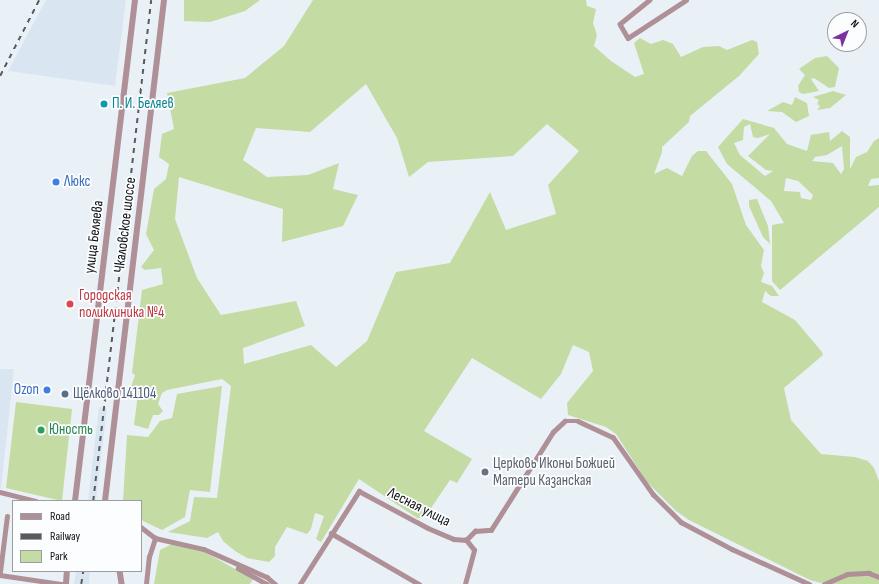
<!DOCTYPE html>
<html>
<head>
<meta charset="utf-8">
<style>
	body { margin:0 }
	#map { position:relative; width:879px; height:584px; overflow:hidden; background:#e9f1f7; font-family:"Sofia Sans Condensed",sans-serif }
	div>[style] { position:absolute }
	[style*='--x'] { left:calc(var(--x)*1px); top:calc(var(--y)*1px); width:calc(var(--w)*1px); rotate:calc(var(--a)*1deg) }
	.built>* { inset:0; background:#d9e6f2 }
	.green>* { inset:0; background:#c4dba4 }
	.minor>* { height:4.5px; margin:-2.25px; padding:0 2.25px; transform-origin:2.25px; border-radius:2.25px; background:#af9097 }
	.tertiary>* { height:5.5px; margin:-2.75px; padding:0 2.75px; transform-origin:2.75px; border-radius:2.75px; background:#af9097 }
	.rail>* { height:1.5px; margin-top:-0.75px; transform-origin:0; background:repeating-linear-gradient(90deg,#575b5f 0 5px,transparent 0 10px) }
	.dots>* { width:11px; height:11px; translate:-50% -50%; box-sizing:border-box; border:2px solid #fcfdff; border-radius:50% }
	span { translate:-50% -50%; white-space:nowrap; text-align:center; line-height:1.15; -webkit-text-stroke:3.5px #fcfdff; paint-order:stroke }
	.culture-label { font-size:15px; color:#0d838f }
	.left { translate:0 -50%; text-align:left }
	.shop-label { font-size:15px; color:#366cbe }
	.right { translate:-100% -50%; text-align:right }
	.street-label { font-size:15px; color:#0e1013 }
	.health-label { font-size:15px; color:#be3a42 }
	.service-label { font-size:15px; color:#4e5e75 }
	.leisure-label { font-size:15px; color:#27864d }
	.worship-label { font-size:15px; color:#5b616d }
	.legend { position:absolute; left:12px; top:500px; width:130px; height:72px; box-sizing:border-box; background:#fcfdff; border:1px solid #9d9ea1; margin:0; padding:5px 7px; list-style:none; font-size:12px; color:#0e1013 }
	.legend li { display:flex; align-items:center; gap:8px; height:20px }
	.legend b { width:20px; border:1px solid #9d9ea1 }
	.north { position:absolute; left:827px; top:12px; width:40px; height:40px; box-sizing:border-box; background:#fcfdff; border:1px solid #9d9ea1; border-radius:50%; rotate:43deg; font-size:11px; font-weight:700; line-height:16px; text-align:center; color:#0e1013 }
	.north::after { content:''; display:block; margin:auto; width:14px; height:18px; background:#7d30a1; clip-path:polygon(50% 0,100% 100%,50% 72%,0 100%) }
</style>
</head>
<body>
<div id="map">
	<div class="built">
		<i style="clip-path:polygon(46px 0,126px 0,115px 86px,8px 71px)"></i>
		<i style="clip-path:polygon(0 369px,14px 369px,1px 489px,0 488px)"></i>
		<i style="clip-path:polygon(99px 407px,107px 408px,96px 501px,88px 501px)"></i>
		<i style="clip-path:polygon(76px 571px,90px 571px,89px 584px,74px 584px)"></i>
	</div>
	<div class="green">
		<i style="clip-path:polygon(184px 0,260px 0,245px 11px,210px 22px,184px 21px)"></i>
		<i style="clip-path:polygon(evenodd,313px 0,586px 0,587px 6px,596px 9px,593px 23px,597px 35px,594px 46px,611px 61px,635px 77px,644px 74px,634px 43px,640px 38px,651px 44px,663px 40px,673px 44px,681px 57px,703px 47px,719px 46px,727px 50px,752px 40px,757px 42px,759px 54px,739px 76px,690px 116px,689px 122px,662px 147px,662px 152px,654px 174px,667px 168px,682px 176px,692px 156px,698px 151px,706px 151px,732px 184px,746px 225px,764px 250px,761px 266px,764px 273px,761px 282px,772px 286px,779px 296px,771px 296px,765px 291px,762px 302px,795px 320px,822px 352px,823px 355px,784px 388px,791px 420px,821px 454px,855px 457px,868px 461px,874px 468px,879px 481px,879px 575px,847px 573px,821px 583px,810px 580px,689px 520px,676px 511px,647px 482px,616px 434px,606px 427px,568px 415px,567px 403px,593px 371px,589px 352px,573px 345px,561px 374px,541px 399px,472px 358px,424px 431px,472px 459px,457px 483px,450px 480px,429px 511px,422px 518px,417px 518px,359px 479px,321px 542px,316px 539px,324px 516px,315px 513px,311px 529px,307px 534px,287px 527px,275px 547px,275px 556px,269px 562px,247px 558px,235px 551px,223px 541px,218px 532px,207px 538px,168px 532px,190px 521px,194px 497px,217px 498px,231px 386px,222px 379px,167px 390px,162px 393px,158px 404px,163px 411px,159px 415px,153px 415px,148px 429px,134px 425px,137px 402px,136px 389px,131px 387px,135px 375px,132px 373px,142px 290px,163px 284px,161px 268px,145px 270px,141px 267px,154px 250px,146px 234px,154px 189px,166px 179px,169px 164px,159px 157px,162px 134px,174px 129px,167px 93px,245px 78px,284px 46px,313px 0,366px 84px,397px 138px,409px 177px,428px 162px,513px 156px,547px 124px,579px 151px,548px 185px,556px 214px,506px 230px,490px 192px,450px 263px,396px 272px,367px 341px,336px 367px,311px 345px,244px 364px,243px 348px,305px 326px,296px 301px,221px 315px,197px 278px,175px 219px,179px 177px,283px 209px,282px 242px,343px 226px,358px 195px,333px 189px,339px 163px,308px 175px,267px 177px,243px 160px,256px 128px,310px 132px,366px 84px)"></i>
		<i style="clip-path:polygon(827px 56px,839px 68px,835px 87px,829px 88px,814px 78px,811px 79px,819px 91px,803px 94px,799px 92px,798px 86px,805px 75px,799px 69px,815px 58px)"></i>
		<i style="clip-path:polygon(833px 91px,846px 95px,830px 108px,817px 110px,820px 106px,817px 104px,819px 100px,813px 97px)"></i>
		<i style="clip-path:polygon(795px 97px,807px 103px,809px 116px,796px 122px,782px 112px,767px 111px,783px 102px,792px 105px)"></i>
		<i style="clip-path:polygon(evenodd,743px 119px,774px 128px,787px 144px,807px 151px,811px 135px,829px 132px,830px 141px,842px 131px,850px 137px,850px 169px,856px 157px,867px 152px,874px 141px,879px 138px,879px 178px,871px 179px,868px 186px,879px 185px,879px 207px,780px 290px,772px 281px,772px 225px,784px 223px,771px 201px,727px 164px,718px 147px,743px 119px,750px 124px,753px 137px,758px 138px,770px 134px,748px 156px,766px 170px,773px 171px,765px 176px,740px 155px,734px 143px,743px 140px,744px 127px,750px 124px,743px 119px,842px 146px,844px 169px,841px 174px,833px 163px,812px 161px,815px 157px,827px 155px,842px 146px,743px 119px,786px 178px,798px 181px,813px 195px,811px 200px,801px 198px,800px 192px,784px 191px,786px 178px)"></i>
		<i style="clip-path:polygon(757px 199px,768px 226px,770px 244px,763px 237px,749px 206px,749px 200px)"></i>
		<i style="clip-path:polygon(222px 386px,210px 492px,190px 490px,185px 517px,162px 530px,141px 520px,141px 501px,123px 501px,127px 435px,148px 437px,160px 421px,172px 418px,177px 394px)"></i>
		<i style="clip-path:polygon(16px 402px,72px 409px,62px 501px,6px 488px)"></i>
		<i style="clip-path:polygon(172px 544px,203px 551px,253px 579px,250px 584px,154px 584px,160px 550px)"></i>
		<i style="clip-path:polygon(869px 574px,879px 578px,879px 584px,829px 584px,847px 575px)"></i>
	</div>
	<div class="minor">
		<i style="--x:650;--y:0;--w:38;--a:141"></i>
		<i style="--x:620;--y:24;--w:16;--a:60"></i>
		<i style="--x:628;--y:38;--w:69;--a:-33.2"></i>
		<i style="--x:0;--y:492;--w:37;--a:14"></i>
		<i style="--x:141;--y:527;--w:18;--a:38"></i>
		<i style="--x:155;--y:538;--w:50;--a:12.7"></i>
		<i style="--x:204;--y:549;--w:69;--a:24"></i>
		<i style="--x:267;--y:577;--w:11;--a:41"></i>
		<i style="--x:331;--y:533;--w:102;--a:30.1"></i>
		<i style="--x:466;--y:540;--w:13;--a:-45"></i>
		<i style="--x:475;--y:531;--w:16;--a:-4"></i>
		<i style="--x:491;--y:530;--w:116;--a:-57.7"></i>
		<i style="--x:553;--y:432;--w:16;--a:-43"></i>
		<i style="--x:565;--y:421;--w:13;--a:0"></i>
		<i style="--x:578;--y:421;--w:38;--a:25"></i>
		<i style="--x:613;--y:437;--w:70;--a:54.9"></i>
		<i style="--x:653;--y:494;--w:40;--a:45"></i>
		<i style="--x:681;--y:522;--w:58;--a:27.9"></i>
		<i style="--x:732;--y:549;--w:85;--a:24.4"></i>
		<i style="--x:238;--y:568;--w:33;--a:29"></i>
		<i style="--x:0;--y:572;--w:56;--a:-82.9"></i>
		<i style="--x:0;--y:575;--w:63;--a:8.3"></i>
		<i style="--x:146;--y:584;--w:27;--a:-84"></i>
		<i style="--x:149;--y:557;--w:20;--a:-72"></i>
		<i style="--x:300;--y:584;--w:110;--a:-57.6"></i>
		<i style="--x:359;--y:491;--w:78;--a:28.2"></i>
		<i style="--x:428;--y:528;--w:28;--a:23"></i>
		<i style="--x:454;--y:539;--w:12;--a:5"></i>
		<i style="--x:465;--y:584;--w:35;--a:-75"></i>
		<i style="--x:474;--y:550;--w:13;--a:-129"></i>
		<i style="--x:824;--y:584;--w:25;--a:-23"></i>
		<i style="--x:847;--y:574;--w:22;--a:-3"></i>
		<i style="--x:869;--y:573;--w:11;--a:22"></i>
	</div>
	<div class="tertiary">
		<i style="--x:75;--y:501;--w:505;--a:-83.17"></i>
		<i style="--x:105;--y:501;--w:504;--a:-83.28"></i>
		<i style="--x:120;--y:571;--w:13;--a:81"></i>
		<i style="--x:66;--y:584;--w:13;--a:-86"></i>
	</div>
	<div class="rail">
		<i style="--x:0;--y:76;--w:85;--a:-62.8"></i>
		<i style="--x:93;--y:501;--w:504;--a:-83.4"></i>
		<i style="--x:81;--y:584;--w:13;--a:-81"></i>
	</div>
	<div class="dots">
		<i style="left:104px;top:104px;background:#0f9aa8"></i>
		<i style="left:56px;top:182px;background:#3f7fe0"></i>
		<i style="left:70px;top:304px;background:#e0444e"></i>
		<i style="left:47px;top:390px;background:#3f7fe0"></i>
		<i style="left:65px;top:394px;background:#5c6f8a"></i>
		<i style="left:41px;top:430px;background:#2e9e5b"></i>
		<i style="left:485px;top:472px;background:#6b7280"></i>
	</div>
	<div class="culture-label">
		<span class="left" style="left:112px;top:104px">П. И. Беляев</span>
	</div>
	<div class="shop-label">
		<span class="left" style="left:64px;top:182px">Люкс</span>
		<span class="right" style="left:39px;top:390px">Ozon</span>
	</div>
	<div class="street-label">
		<span style="left:125px;top:225px;rotate:-83deg">Чкаловское шоссе</span>
		<span style="left:94px;top:237px;rotate:-83deg">улица Беляева</span>
		<span style="left:419px;top:507px;rotate:27deg">Лесная улица</span>
	</div>
	<div class="health-label">
		<span class="left" style="left:79px;top:304px">Городская<br>поликлиника №4</span>
	</div>
	<div class="service-label">
		<span class="left" style="left:73px;top:394px">Щёлково 141104</span>
	</div>
	<div class="leisure-label">
		<span class="left" style="left:49px;top:430px">Юность</span>
	</div>
	<div class="worship-label">
		<span class="left" style="left:493px;top:472px">Церковь Иконы Божией<br>Матери Казанская</span>
	</div>
	<ul class="legend">
	<li><b style="height:5px;background:#af9097"></b>Road</li>
	<li><b style="height:5px;background:#575b5f"></b>Railway</li>
	<li><b style="height:11px;background:#c4dba4"></b>Park</li>
	</ul>
	<div class="north">N</div>
</div>
</body>
</html>
